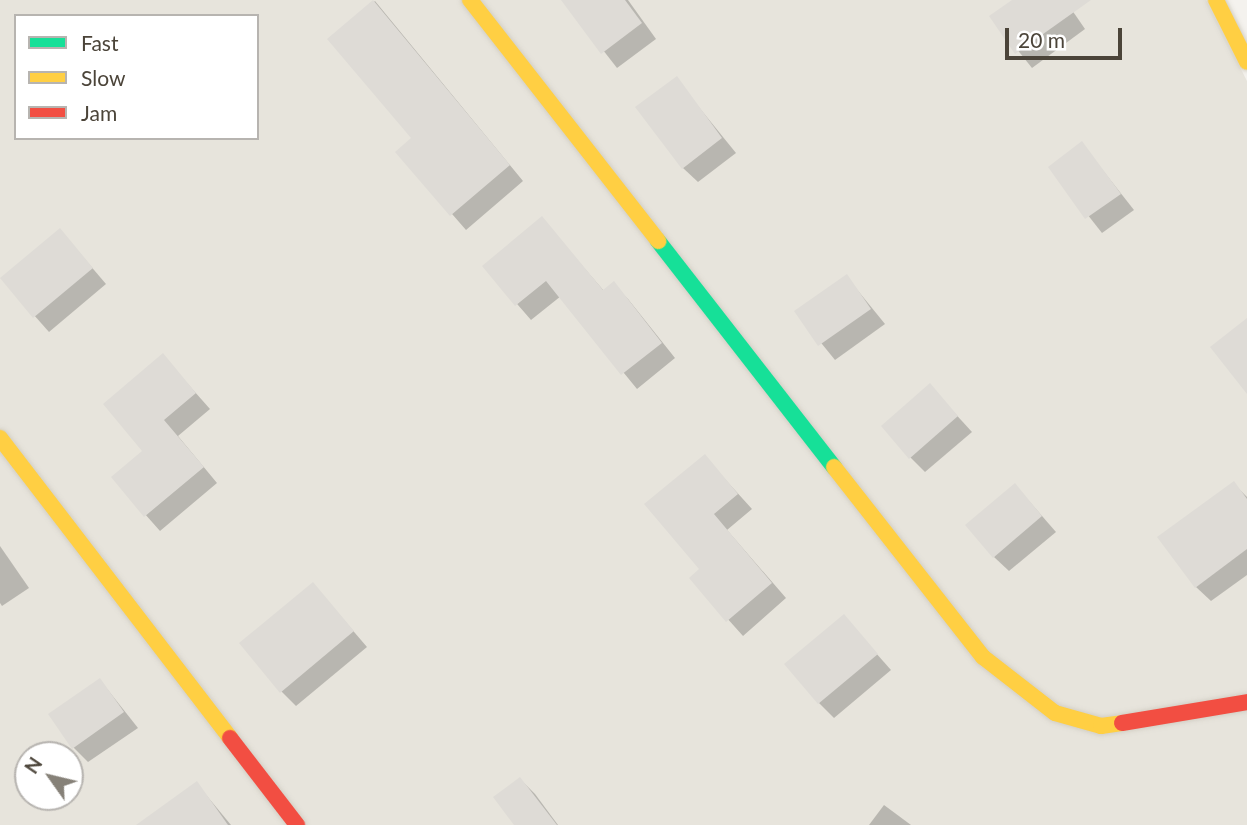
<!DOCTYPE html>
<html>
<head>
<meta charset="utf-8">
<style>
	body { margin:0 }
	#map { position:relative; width:1247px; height:825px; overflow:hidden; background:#f4f2ee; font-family:Lato,sans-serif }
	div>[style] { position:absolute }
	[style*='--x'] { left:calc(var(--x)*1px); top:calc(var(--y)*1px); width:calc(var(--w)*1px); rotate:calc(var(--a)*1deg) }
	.residential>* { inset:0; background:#e7e4dc }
	.shadow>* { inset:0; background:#0003 }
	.building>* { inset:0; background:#dedbd6 }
	.roads { filter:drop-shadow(0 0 2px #d3cfc5) drop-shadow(0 0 2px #d3cfc5) }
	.fast>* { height:16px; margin:-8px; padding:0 8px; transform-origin:8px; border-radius:8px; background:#16e098 }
	.slow>* { height:16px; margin:-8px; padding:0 8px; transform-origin:8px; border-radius:8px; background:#ffcf43 }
	.jam>* { height:16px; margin:-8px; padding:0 8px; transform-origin:8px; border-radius:8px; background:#f24e42 }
	span { translate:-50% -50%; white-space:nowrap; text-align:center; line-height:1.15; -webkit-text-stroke:5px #fff; paint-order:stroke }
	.legend { position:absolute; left:14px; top:14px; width:245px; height:126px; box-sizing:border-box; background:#fff; border:2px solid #b7b4b0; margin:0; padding:9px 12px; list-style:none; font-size:21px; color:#4b4439 }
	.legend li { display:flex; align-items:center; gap:14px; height:35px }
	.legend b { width:35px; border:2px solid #b7b4b0 }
	.north { position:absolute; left:14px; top:741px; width:70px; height:70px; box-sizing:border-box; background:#fff; border:2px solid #b7b4b0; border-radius:50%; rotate:304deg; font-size:19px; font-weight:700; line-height:28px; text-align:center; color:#4b4439 }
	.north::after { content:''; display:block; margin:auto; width:24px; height:32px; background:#868178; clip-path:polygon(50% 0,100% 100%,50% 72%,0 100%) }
	.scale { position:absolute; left:1005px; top:28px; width:117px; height:32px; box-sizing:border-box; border:4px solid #4b4439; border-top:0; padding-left:9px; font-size:21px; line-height:24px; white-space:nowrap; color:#4b4439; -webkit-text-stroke:5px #fff; paint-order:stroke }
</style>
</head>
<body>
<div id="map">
	<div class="residential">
		<i style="clip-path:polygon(evenodd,0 0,1206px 0,1247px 81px,1247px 825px,0 825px,0 0,16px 16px,257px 16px,257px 138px,16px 138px,16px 16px,0 0,28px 755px,70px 755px,70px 797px,28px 797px,28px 755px)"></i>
	</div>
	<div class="shadow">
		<i style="clip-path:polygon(564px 0,628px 0,656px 39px,617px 68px)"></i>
		<i style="clip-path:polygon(1015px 0,1065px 0,1085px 29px,1032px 68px,991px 17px)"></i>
		<i style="clip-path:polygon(375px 1px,523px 181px,466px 230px,398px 152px,413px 138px,330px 39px)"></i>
		<i style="clip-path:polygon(676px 79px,736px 153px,698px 182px,683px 168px)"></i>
		<i style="clip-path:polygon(1082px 144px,1134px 210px,1102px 233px,1050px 167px)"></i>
		<i style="clip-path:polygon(542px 219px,604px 291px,613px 284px,628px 299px,675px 358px,637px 389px,561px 296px,531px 320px,484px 266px)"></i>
		<i style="clip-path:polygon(60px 230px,106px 284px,49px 332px,2px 279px)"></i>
		<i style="clip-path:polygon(846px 276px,885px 324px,835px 360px,796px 312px)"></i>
		<i style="clip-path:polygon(163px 356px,210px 409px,178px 436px,217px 483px,160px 531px,113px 478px,145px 451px)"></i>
		<i style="clip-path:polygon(930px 386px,972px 432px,925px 472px,910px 457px)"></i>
		<i style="clip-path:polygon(704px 456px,752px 509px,727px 530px,786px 598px,743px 636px,691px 578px,702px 570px)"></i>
		<i style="clip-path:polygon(1233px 483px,1247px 497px,1247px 575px,1211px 601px,1196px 587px)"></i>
		<i style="clip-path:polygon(1015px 485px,1056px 532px,1009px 571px,994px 557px)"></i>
		<i style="clip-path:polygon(0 546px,29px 588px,2px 606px,0 603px)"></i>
		<i style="clip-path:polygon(313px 584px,367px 647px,296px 706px,281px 691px)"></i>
		<i style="clip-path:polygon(844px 617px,891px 670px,834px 718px,819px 703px)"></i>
		<i style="clip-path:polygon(100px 680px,138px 728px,88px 762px,73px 747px)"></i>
		<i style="clip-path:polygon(520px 779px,535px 794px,558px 825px,516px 825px)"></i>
		<i style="clip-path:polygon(197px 784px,231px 825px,139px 825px)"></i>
		<i style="clip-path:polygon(884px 805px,911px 825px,869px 825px)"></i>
	</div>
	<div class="building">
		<i style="clip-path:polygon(373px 0,510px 165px,450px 216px,395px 152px,411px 138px,327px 39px)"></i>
		<i style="clip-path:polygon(561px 0,625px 0,642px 23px,601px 54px)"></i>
		<i style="clip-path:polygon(1012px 0,1091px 0,1015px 54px,989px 16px)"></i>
		<i style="clip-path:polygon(677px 76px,722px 138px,682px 169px,635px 107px)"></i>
		<i style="clip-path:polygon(1082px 141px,1121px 194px,1085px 219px,1048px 167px)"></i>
		<i style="clip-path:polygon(542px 216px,603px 290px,614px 281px,662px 343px,621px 375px,546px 281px,515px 306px,482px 266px)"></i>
		<i style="clip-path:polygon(60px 228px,93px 268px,33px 318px,0 278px)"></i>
		<i style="clip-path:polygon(847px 274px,871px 309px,818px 346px,794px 311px)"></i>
		<i style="clip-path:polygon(1247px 318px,1247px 394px,1210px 347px)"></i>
		<i style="clip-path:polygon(163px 353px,196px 393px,164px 420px,204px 467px,144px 517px,111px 477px,142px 451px,103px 404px)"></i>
		<i style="clip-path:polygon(930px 383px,958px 416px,909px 459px,881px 426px)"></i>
		<i style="clip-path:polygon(705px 454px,738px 494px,714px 514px,772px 583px,726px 622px,689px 578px,699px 569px,644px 504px)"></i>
		<i style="clip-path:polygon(1234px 481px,1247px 499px,1247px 549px,1195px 588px,1157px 537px)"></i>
		<i style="clip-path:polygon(1015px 483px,1042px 516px,993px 558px,965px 525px)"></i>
		<i style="clip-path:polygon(313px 582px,354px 631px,280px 693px,239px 643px)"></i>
		<i style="clip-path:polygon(844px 614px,878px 654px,818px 704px,784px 664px)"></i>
		<i style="clip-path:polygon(100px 678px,124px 712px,72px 749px,48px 714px)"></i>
		<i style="clip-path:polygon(520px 777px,557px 825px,514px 825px,493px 797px)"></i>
		<i style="clip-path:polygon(197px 781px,228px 825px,136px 825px)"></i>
	</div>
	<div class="roads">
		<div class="fast">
			<i style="--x:658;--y:241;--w:286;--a:52.1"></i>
		</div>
		<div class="slow">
			<i style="--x:470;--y:0;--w:306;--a:52"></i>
			<i style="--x:1216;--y:0;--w:69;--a:63.4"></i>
			<i style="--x:0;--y:438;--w:378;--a:52.5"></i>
			<i style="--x:834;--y:467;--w:241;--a:51.9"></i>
			<i style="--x:983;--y:657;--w:91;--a:37.9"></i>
			<i style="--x:1055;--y:713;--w:48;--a:15.8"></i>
			<i style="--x:1101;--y:726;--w:21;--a:-8"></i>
		</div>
		<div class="jam">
			<i style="--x:1122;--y:723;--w:127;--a:-9.5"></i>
			<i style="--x:230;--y:738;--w:110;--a:52.4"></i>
		</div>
	</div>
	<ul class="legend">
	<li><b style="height:9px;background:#16e098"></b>Fast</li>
	<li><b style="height:9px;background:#ffcf43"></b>Slow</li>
	<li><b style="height:9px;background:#f24e42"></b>Jam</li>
	</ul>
	<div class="north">N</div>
	<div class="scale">20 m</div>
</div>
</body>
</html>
